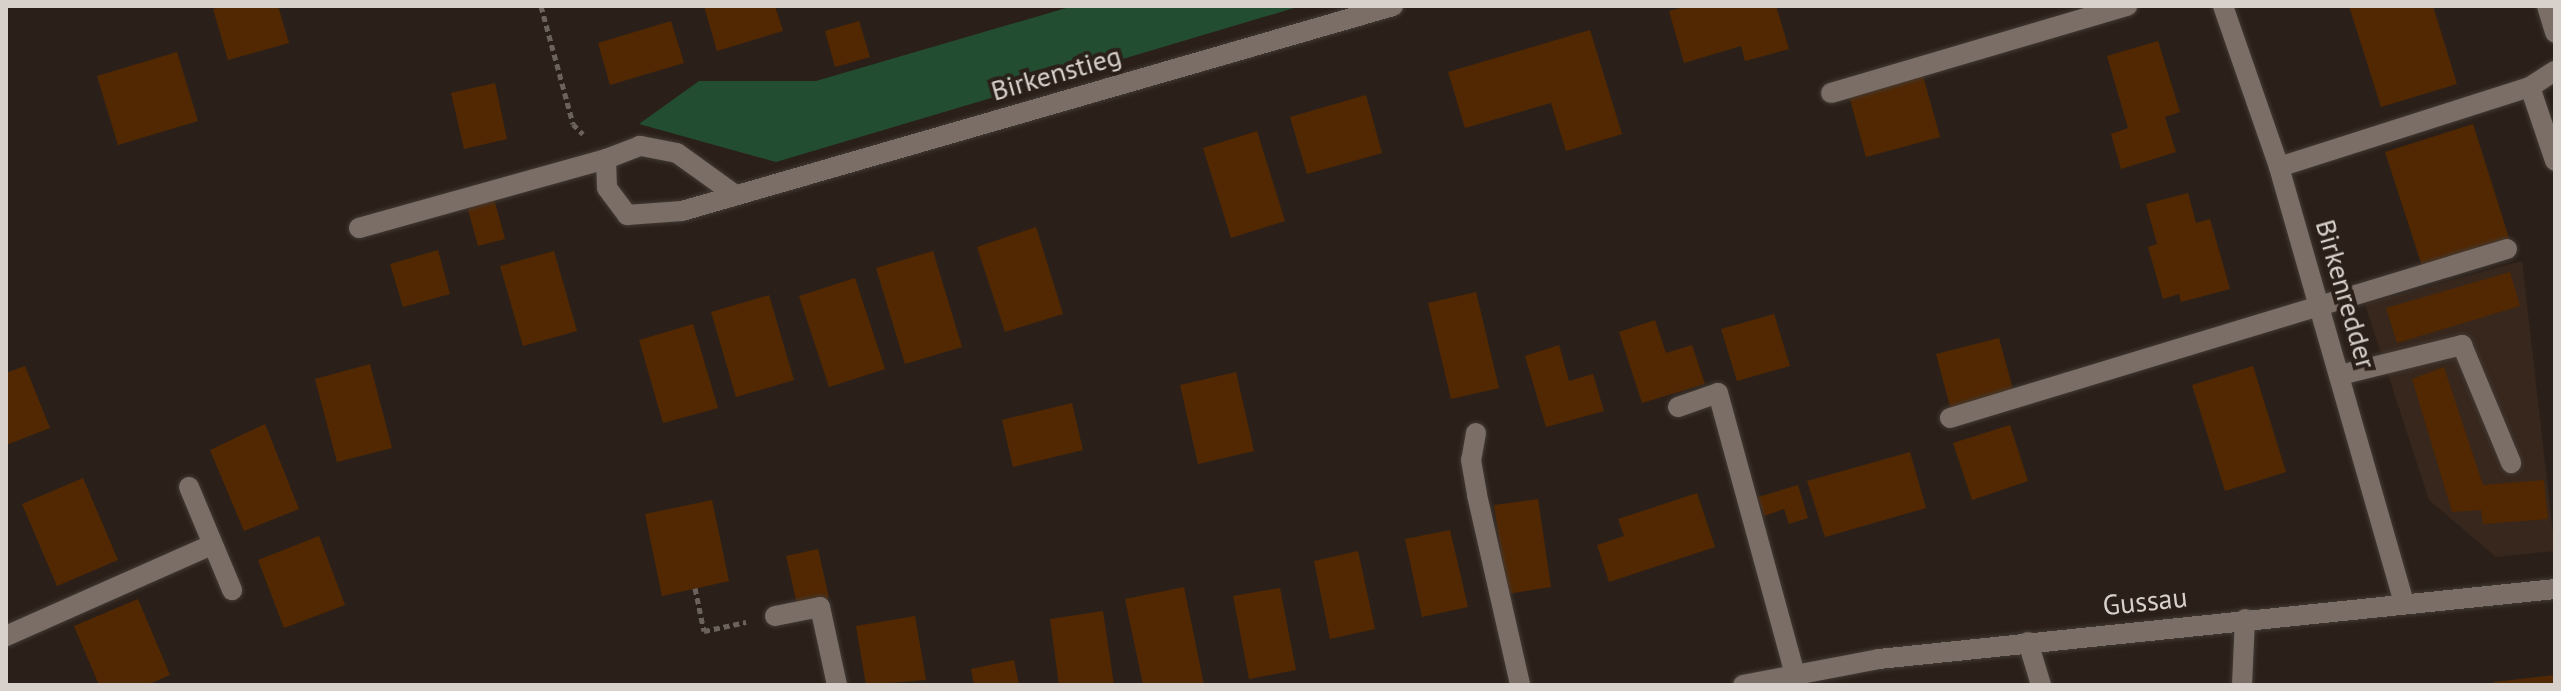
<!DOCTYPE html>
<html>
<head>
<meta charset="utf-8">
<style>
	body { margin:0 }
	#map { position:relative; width:2561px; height:691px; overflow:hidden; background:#2b2019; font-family:"PT Sans",sans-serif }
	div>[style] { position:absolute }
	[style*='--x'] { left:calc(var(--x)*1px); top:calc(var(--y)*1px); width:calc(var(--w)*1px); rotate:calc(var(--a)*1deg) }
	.built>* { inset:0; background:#37271d }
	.green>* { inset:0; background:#234d31 }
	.building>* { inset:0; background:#522803 }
	.path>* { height:5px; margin-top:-2.5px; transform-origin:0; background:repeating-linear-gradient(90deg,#6c625c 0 6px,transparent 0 10px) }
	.roads { filter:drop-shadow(0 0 2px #423a35) drop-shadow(0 0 2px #423a35) }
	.service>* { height:20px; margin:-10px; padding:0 10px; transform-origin:10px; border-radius:10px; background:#7b6e66 }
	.minor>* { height:20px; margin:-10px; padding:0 10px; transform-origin:10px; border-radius:10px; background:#7b6e66 }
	span { translate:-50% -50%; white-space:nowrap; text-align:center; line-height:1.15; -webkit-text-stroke:8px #2b2019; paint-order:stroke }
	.street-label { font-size:28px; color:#d8d0cb }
	.frame { position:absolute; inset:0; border:8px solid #d8d0cb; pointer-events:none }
</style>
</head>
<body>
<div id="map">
	<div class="built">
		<i style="clip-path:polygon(2522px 261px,2555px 551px,2496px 557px,2429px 500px,2365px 304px)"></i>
	</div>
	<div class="green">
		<i style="clip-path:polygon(1073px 6px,1301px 6px,776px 162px,639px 124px,699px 81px,816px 81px)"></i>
	</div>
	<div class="building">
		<i style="clip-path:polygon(223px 6px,278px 6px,289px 43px,228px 60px,213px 9px)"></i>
		<i style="clip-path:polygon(704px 6px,775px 6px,783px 31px,717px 51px)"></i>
		<i style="clip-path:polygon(1687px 6px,1776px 6px,1789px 49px,1745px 61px,1741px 46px,1684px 63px,1669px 11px)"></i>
		<i style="clip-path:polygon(2349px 6px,2433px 6px,2457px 84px,2381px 107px)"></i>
		<i style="clip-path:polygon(671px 21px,684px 63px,610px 85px,598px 43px)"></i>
		<i style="clip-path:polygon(859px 21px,870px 57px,835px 67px,825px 31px)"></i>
		<i style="clip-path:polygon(1590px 30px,1622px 134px,1566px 151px,1551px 103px,1465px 128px,1448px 72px)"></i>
		<i style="clip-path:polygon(2158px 41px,2180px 112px,2165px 117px,2176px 152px,2121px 169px,2111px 134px,2128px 128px,2107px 56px)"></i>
		<i style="clip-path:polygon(177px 52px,198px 121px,118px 145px,97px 76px)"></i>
		<i style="clip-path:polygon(1922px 72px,1940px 137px,1866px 157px,1848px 92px)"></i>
		<i style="clip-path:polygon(495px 83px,507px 139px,464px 149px,451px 93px)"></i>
		<i style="clip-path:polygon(1366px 95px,1382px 153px,1307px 174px,1290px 117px)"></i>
		<i style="clip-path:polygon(2473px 124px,2510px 241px,2423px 269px,2385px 152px)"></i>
		<i style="clip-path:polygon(1257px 131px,1285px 221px,1231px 238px,1203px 148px)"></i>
		<i style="clip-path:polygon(2188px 193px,2196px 223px,2210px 219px,2230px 289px,2181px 302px,2179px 294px,2163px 299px,2148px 247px,2157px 244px,2146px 204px)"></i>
		<i style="clip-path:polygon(494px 199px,505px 239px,478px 246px,467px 206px)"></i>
		<i style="clip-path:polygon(1036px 227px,1063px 314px,1005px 332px,977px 247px)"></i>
		<i style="clip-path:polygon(438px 250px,450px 294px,403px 307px,390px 264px)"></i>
		<i style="clip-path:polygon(554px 251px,577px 331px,523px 346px,500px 266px)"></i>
		<i style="clip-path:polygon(933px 251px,962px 347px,905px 364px,876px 268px)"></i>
		<i style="clip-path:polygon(2510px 272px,2520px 306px,2397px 343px,2386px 308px)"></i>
		<i style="clip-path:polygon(855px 278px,885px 369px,829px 387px,799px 296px)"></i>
		<i style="clip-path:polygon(1476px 292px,1499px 388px,1451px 399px,1428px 303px)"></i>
		<i style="clip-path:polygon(769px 295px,794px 380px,736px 397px,711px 312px)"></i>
		<i style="clip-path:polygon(1774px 314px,1790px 366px,1737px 381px,1721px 329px)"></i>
		<i style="clip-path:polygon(1655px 320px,1666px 353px,1692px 345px,1705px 384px,1642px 403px,1619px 332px)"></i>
		<i style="clip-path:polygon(693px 324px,718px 408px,663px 423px,639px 340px)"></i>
		<i style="clip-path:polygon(1999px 338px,2014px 393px,1951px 410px,1936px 354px)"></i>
		<i style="clip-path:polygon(1559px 345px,1569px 381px,1593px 374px,1604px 411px,1546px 427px,1525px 356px)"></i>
		<i style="clip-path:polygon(370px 364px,392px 448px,337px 462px,315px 379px)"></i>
		<i style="clip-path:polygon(25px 366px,50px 428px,6px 445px,6px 373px)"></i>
		<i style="clip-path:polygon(2253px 366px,2286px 472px,2225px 491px,2192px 385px)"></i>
		<i style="clip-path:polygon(2444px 367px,2483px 485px,2544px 480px,2548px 519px,2483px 524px,2481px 510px,2452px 512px,2412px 379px)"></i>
		<i style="clip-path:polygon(1236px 372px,1254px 451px,1198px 464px,1180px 385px)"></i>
		<i style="clip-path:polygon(1072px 403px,1083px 450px,1013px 467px,1002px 420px)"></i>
		<i style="clip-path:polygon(265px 424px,299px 509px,244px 531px,210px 450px)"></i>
		<i style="clip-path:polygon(2010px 425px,2028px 481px,1972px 500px,1953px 443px)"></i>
		<i style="clip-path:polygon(1910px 452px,1926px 508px,1825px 537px,1807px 481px)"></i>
		<i style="clip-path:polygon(83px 478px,118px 560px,57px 586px,22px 504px)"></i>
		<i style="clip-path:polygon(1798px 485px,1808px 518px,1789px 524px,1784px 509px,1764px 516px,1758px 497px)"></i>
		<i style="clip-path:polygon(1697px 493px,1715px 547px,1609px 582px,1597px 545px,1624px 536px,1618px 519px)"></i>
		<i style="clip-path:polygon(1538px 499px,1551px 587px,1507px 594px,1494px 505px)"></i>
		<i style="clip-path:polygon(712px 500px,729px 581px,662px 596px,645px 514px)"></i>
		<i style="clip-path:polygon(1450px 530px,1468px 607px,1422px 617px,1405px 539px)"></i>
		<i style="clip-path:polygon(319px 536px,345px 605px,284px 628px,258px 560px)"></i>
		<i style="clip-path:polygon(818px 549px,829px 598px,797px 604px,786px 556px)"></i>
		<i style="clip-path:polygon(1358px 551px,1375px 629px,1330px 639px,1314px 561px)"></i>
		<i style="clip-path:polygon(1184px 587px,1204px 685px,1143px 685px,1125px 599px)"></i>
		<i style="clip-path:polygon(1280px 588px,1296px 670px,1249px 679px,1233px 596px)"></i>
		<i style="clip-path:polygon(138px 599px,170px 675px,147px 685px,99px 685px,74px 626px)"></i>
		<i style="clip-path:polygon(1103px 611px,1114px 685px,1059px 685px,1050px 619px)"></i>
		<i style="clip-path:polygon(915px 616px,926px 680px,866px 685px,856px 626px)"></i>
		<i style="clip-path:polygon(1014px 660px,1019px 685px,974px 685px,971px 669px)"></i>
		<i style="clip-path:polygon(2555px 675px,2555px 685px,2494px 685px,2494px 682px)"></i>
	</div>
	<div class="path">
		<i style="--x:541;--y:6;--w:122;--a:74.8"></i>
		<i style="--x:573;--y:124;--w:14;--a:45"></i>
		<i style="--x:695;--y:588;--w:44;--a:78.2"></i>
		<i style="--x:704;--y:631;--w:43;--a:-12.1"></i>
	</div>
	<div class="roads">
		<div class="service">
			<i style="--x:2547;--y:6;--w:28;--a:73"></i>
			<i style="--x:2530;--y:87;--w:30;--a:-33"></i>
			<i style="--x:1831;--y:93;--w:309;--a:-16.4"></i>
			<i style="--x:2279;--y:167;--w:263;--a:-17.7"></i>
			<i style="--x:2530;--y:87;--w:78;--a:71.3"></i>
			<i style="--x:359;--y:228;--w:256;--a:-15.6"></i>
			<i style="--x:2340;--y:375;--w:126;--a:-13.8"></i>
			<i style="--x:2462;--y:345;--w:128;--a:67.4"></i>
			<i style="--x:1678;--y:407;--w:42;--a:-19.3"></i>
			<i style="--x:1718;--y:393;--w:292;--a:74.7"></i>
			<i style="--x:1950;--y:418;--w:582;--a:-16.88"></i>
			<i style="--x:1476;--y:433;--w:27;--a:100"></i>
			<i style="--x:1471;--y:460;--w:36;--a:80"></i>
			<i style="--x:1477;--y:495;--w:195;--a:77.2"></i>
			<i style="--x:189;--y:487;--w:112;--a:67.3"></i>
			<i style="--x:775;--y:616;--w:46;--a:-11.3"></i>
			<i style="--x:820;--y:607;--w:80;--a:77.7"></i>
			<i style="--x:6;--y:636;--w:224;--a:-23.9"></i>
			<i style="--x:2028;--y:642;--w:45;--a:73.2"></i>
			<i style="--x:2242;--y:685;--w:66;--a:-87.4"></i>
		</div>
		<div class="minor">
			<i style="--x:2223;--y:6;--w:170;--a:70.8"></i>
			<i style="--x:2279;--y:167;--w:453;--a:74"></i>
			<i style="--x:734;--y:194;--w:70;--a:-144.3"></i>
			<i style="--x:677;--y:153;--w:38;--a:-169"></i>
			<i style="--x:640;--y:146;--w:36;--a:159"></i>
			<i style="--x:606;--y:159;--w:29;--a:88"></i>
			<i style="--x:607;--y:188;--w:34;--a:53"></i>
			<i style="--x:627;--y:215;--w:55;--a:-4.2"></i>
			<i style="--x:682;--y:211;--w:740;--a:-16.08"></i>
			<i style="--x:1743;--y:685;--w:138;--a:-10.8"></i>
			<i style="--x:1879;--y:659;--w:680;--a:-5.91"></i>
		</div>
	</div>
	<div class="street-label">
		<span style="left:1056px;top:73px;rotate:-16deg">Birkenstieg</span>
		<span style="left:2346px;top:294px;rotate:74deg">Birkenredder</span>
		<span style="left:2145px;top:601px;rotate:-6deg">Gussau</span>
	</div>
	<div class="frame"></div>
</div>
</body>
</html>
